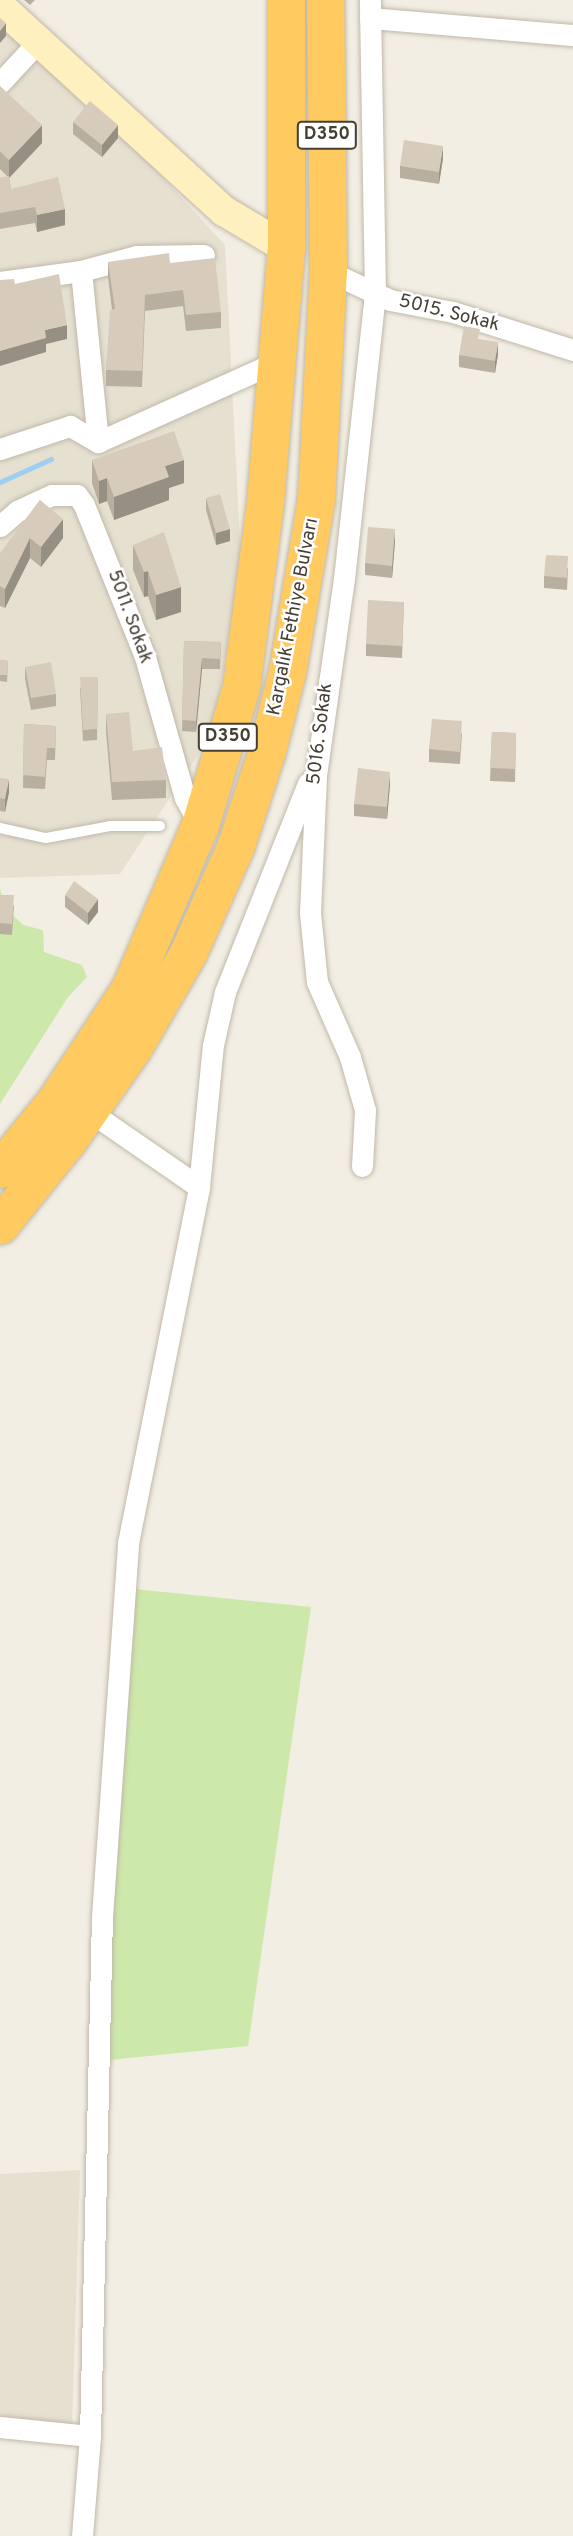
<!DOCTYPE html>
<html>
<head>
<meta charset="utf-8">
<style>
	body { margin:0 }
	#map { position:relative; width:573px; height:2536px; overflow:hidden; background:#f2eee3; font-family:Overpass,sans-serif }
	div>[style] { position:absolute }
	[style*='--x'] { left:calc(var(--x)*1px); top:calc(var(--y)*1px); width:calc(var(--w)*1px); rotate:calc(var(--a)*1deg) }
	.residential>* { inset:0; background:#e6e0d1 }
	.green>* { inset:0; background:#cce8aa }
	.stream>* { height:5px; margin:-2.5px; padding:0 2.5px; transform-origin:2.5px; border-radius:2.5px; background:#9ccff2 }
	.roads { filter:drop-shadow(0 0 2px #c1b8a8) drop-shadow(0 0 2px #c1b8a8) }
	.lane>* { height:10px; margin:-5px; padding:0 5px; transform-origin:5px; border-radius:5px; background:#fff }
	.street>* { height:21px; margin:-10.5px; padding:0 10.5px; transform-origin:10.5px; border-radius:10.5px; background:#fff }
	.secondary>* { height:30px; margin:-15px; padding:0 15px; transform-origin:15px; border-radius:15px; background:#fff0c0 }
	.highway>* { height:37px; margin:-18.5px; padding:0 18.5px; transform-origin:18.5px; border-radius:18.5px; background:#ffcb61 }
	.wall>* { inset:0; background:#b9afa1 }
	.shaded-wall>* { inset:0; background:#968f83 }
	.building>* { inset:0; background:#d7ccbb }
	span { translate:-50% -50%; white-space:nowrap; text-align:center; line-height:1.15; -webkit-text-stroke:5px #fff; paint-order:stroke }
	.shield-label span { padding:2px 5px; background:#fff; border:2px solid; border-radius:5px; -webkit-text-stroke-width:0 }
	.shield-label { font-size:18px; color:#443e33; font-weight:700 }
	.street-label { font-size:19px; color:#443e33 }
</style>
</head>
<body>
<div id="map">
	<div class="residential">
		<i style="clip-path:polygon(0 0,225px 245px,241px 563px,213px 732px,120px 874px,0 878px)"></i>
		<i style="clip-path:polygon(80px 2170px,72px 2428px,0 2427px,0 2174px)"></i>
	</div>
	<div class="green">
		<i style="clip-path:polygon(0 889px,6px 908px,23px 925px,43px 930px,44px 952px,82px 965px,87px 977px,68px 997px,0 1104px)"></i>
		<i style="clip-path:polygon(125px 1588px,311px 1607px,248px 2046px,99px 2061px)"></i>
	</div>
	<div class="stream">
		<i style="--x:0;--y:482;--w:56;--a:-24.3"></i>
	</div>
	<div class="roads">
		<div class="lane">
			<i style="--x:0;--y:828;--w:47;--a:12.3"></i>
			<i style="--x:46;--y:838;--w:65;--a:-10.6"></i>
			<i style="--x:110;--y:826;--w:50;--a:0"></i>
		</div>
		<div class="street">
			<i style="--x:370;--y:18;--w:204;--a:4.8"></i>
			<i style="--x:0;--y:83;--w:56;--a:-47.2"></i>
			<i style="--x:81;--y:271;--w:172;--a:84.3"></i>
			<i style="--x:328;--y:271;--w:68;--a:25.1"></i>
			<i style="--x:390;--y:300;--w:64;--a:10.8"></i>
			<i style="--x:453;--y:312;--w:126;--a:17.6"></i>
			<i style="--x:0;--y:282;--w:82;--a:-7.7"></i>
			<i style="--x:81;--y:271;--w:58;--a:-15"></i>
			<i style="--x:137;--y:256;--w:67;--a:-0.9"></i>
			<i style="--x:98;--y:442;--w:197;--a:-24.2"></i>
			<i style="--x:0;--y:449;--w:74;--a:-18.2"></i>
			<i style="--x:70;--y:426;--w:32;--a:30"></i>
			<i style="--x:0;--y:526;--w:23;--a:-41"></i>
			<i style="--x:17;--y:511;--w:38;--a:-25"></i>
			<i style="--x:52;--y:495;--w:25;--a:0"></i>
			<i style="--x:77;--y:495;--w:12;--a:55"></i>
			<i style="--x:84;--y:505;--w:164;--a:68.1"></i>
			<i style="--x:145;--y:657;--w:147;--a:74.2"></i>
			<i style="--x:185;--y:798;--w:31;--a:61"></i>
			<i style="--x:362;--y:1166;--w:56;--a:-86.9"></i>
			<i style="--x:365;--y:1110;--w:55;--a:-105.8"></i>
			<i style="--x:350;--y:1057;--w:82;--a:-113.7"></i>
			<i style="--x:317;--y:982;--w:69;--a:-95.8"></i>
			<i style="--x:310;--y:913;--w:138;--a:-87.5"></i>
			<i style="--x:316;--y:775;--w:198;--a:-81.9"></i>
			<i style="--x:344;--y:579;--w:287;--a:-83.8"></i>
			<i style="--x:375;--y:294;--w:294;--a:-91"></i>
			<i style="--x:199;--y:1187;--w:143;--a:-84.4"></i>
			<i style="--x:213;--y:1045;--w:54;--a:-77.2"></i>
			<i style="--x:225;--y:992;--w:225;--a:-68.3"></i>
			<i style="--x:0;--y:2427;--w:90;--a:5.7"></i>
			<i style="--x:82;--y:2536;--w:100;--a:-85.4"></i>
			<i style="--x:90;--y:2436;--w:519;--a:-88.68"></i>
			<i style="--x:102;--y:1917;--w:375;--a:-86"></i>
			<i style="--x:128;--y:1543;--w:363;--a:-78.7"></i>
			<i style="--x:199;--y:1187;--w:134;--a:-145.4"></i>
		</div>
		<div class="secondary">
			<i style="--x:0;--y:6;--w:304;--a:42.5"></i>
			<i style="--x:224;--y:211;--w:72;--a:30.8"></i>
		</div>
		<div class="highway">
			<i style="--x:0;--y:1169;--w:89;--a:-50.9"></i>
			<i style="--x:56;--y:1100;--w:134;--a:-56.5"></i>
			<i style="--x:130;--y:988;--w:177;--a:-66.8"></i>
			<i style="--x:200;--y:825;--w:144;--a:-73.5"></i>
			<i style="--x:241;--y:687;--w:187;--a:-82.6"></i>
			<i style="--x:265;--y:502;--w:255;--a:-85.3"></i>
			<i style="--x:286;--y:248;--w:248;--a:-90"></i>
			<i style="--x:0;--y:1225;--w:110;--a:-51.3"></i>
			<i style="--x:69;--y:1139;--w:111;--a:-54.9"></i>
			<i style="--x:133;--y:1048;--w:110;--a:-59.9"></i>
			<i style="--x:188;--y:953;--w:118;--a:-66"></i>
			<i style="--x:236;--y:845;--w:100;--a:-71.9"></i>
			<i style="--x:267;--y:750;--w:81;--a:-75.6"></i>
			<i style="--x:287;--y:672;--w:176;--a:-80.5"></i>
			<i style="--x:316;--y:498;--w:227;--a:-87"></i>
			<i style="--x:328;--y:271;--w:271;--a:-90.6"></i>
		</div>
	</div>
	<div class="wall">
		<i style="clip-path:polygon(24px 0,35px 0,30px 5px)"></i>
		<i style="clip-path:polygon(0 86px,42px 143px,9px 178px,11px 189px,65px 225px,37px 232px,35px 223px,0 229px,0 178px,8px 177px,0 169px)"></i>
		<i style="clip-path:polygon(73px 122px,118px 138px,102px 157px,73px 134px)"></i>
		<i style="clip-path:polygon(443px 158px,439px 184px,400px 178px,400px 166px)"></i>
		<i style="clip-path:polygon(108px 262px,170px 263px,221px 312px,221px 328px,186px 331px,183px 306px,145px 311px,142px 387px,106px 386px,106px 370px,112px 310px,108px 277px)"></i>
		<i style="clip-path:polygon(480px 339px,498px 354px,495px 373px,459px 367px,459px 355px)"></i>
		<i style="clip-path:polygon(92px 460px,184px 483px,169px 488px,169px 500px,114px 520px,107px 501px,99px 504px,92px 483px)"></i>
		<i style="clip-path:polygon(206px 498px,230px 541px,216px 545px,206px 510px)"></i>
		<i style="clip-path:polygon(40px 500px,63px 538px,41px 567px,30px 558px,5px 608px,0 606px,0 554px)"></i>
		<i style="clip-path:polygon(395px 541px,392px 578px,365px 575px,365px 563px)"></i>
		<i style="clip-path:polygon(133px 545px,181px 612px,156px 620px,148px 596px,144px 597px,133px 570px)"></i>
		<i style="clip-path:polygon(568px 568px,567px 590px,544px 588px,544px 576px)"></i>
		<i style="clip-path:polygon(404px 602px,402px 658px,366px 656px,366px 644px)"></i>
		<i style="clip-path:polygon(184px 641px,221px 642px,220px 669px,202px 669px,196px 732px,182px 731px)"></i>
		<i style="clip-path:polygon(0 660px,8px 661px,7px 682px,0 681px)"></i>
		<i style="clip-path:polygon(25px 667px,56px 694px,56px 706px,31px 710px,25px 679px)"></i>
		<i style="clip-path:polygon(98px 677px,97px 740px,83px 741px,80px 688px)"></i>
		<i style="clip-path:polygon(106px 714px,133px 751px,166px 780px,166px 798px,112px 800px,106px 732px)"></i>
		<i style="clip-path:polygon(24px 724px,56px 726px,55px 760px,47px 760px,45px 789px,23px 788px)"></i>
		<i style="clip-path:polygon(492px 732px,516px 733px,515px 782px,490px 781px)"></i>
		<i style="clip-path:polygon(462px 733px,460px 764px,429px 762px,429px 749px)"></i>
		<i style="clip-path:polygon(0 778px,9px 792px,5px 812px,0 811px)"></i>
		<i style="clip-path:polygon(390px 784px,387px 819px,354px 816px,354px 804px)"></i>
		<i style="clip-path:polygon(0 895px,14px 906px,12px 935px,0 934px)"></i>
		<i style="clip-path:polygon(65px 895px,98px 912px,88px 925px,65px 907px)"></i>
	</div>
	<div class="shaded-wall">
		<i style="clip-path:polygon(6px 23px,6px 36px,0 43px,0 31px)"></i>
		<i style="clip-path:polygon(42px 125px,42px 143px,9px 178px,9px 160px)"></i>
		<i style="clip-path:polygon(118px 125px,118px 138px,102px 157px,102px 145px)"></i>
		<i style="clip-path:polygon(443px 146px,443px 158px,439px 184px,439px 172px)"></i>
		<i style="clip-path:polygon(65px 209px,65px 225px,37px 232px,37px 215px)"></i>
		<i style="clip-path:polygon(67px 325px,67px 339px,46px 344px,46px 352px,0 366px,0 351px,45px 330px)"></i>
		<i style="clip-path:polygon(498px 342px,498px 354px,495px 373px,495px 361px)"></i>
		<i style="clip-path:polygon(184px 460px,184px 483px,169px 488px,169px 500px,114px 520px,114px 497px,165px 466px)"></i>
		<i style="clip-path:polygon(107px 478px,107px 501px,99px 504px,99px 481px)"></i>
		<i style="clip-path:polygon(63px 519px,63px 538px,41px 567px,41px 547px)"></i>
		<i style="clip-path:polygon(230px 529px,230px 541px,216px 545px,216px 533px)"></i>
		<i style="clip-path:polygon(395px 529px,395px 541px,392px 578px,392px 566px)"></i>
		<i style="clip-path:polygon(30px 538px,30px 558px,5px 608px,5px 589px)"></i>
		<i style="clip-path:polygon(148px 571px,148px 596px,144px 597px,144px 572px)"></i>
		<i style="clip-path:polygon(181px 587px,181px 612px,156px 620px,156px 595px)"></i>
		<i style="clip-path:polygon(202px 658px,202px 669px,196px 732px,196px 721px)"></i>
		<i style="clip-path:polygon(390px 772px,390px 784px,387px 819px,387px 807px)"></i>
		<i style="clip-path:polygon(9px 779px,9px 792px,5px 812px,5px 799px)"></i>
		<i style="clip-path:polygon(98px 899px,98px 912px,88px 925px,88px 913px)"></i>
	</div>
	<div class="building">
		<i style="clip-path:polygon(0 18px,6px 23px,0 31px)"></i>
		<i style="clip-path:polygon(0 86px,42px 125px,9px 160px,0 151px)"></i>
		<i style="clip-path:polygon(90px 101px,118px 125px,102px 145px,73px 122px)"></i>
		<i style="clip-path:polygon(404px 140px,443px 146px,439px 172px,400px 166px)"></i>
		<i style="clip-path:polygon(9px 176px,11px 189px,58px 177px,65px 209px,37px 215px,35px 207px,0 213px,0 178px)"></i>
		<i style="clip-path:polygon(169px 253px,170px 263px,215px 258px,221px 312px,186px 315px,183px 290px,145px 295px,142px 371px,106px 370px,110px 310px,115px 309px,108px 262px)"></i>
		<i style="clip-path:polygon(59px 274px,67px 325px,45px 330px,46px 338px,0 351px,0 280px,14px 279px,15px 284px)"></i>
		<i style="clip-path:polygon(464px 326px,480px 329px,478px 339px,498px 342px,495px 361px,459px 355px)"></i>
		<i style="clip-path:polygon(174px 431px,184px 460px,165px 466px,169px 477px,114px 497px,107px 478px,99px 481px,92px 460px)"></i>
		<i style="clip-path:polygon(220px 494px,230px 529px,216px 533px,206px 498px)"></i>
		<i style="clip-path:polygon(40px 500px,63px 519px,41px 547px,30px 538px,5px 589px,0 586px,0 554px,3px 549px)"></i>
		<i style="clip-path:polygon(368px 527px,395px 529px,392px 566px,365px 563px)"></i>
		<i style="clip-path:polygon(164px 532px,181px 587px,156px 595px,148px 571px,144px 572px,133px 545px)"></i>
		<i style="clip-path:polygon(546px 555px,568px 556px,567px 578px,544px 576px)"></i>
		<i style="clip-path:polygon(368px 600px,404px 602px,402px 646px,366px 644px)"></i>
		<i style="clip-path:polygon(184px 641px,221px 642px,220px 659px,202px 658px,196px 721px,182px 720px)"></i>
		<i style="clip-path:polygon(0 660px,8px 661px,7px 675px,0 675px)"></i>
		<i style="clip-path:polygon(51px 662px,56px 694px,31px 698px,25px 667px)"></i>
		<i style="clip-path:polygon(80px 677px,98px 677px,97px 729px,83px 730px)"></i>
		<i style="clip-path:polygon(129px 712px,133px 751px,162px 747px,166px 780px,112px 782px,106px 714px)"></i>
		<i style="clip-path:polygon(432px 719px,462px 721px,460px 752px,429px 749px)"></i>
		<i style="clip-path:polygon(24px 724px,56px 726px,55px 748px,47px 748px,45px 777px,23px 775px)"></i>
		<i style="clip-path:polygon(492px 732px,516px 733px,515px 769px,490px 768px)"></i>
		<i style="clip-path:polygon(358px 768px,390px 772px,387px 807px,354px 804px)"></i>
		<i style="clip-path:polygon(0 778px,9px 779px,5px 799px,0 798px)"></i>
		<i style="clip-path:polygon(74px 881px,98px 899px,88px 913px,65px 895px)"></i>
		<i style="clip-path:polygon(0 895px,14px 895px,12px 924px,0 923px)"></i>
	</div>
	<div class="shield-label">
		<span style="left:327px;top:135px">D350</span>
		<span style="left:228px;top:737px">D350</span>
	</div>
	<div class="street-label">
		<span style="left:449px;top:314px;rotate:14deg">5015. Sokak</span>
		<span style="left:129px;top:617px;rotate:70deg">5011. Sokak</span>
		<span style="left:294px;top:617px;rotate:-79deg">Kargalık Fethiye Bulvarı</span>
		<span style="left:321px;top:734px;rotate:-83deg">5016. Sokak</span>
	</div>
</div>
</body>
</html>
